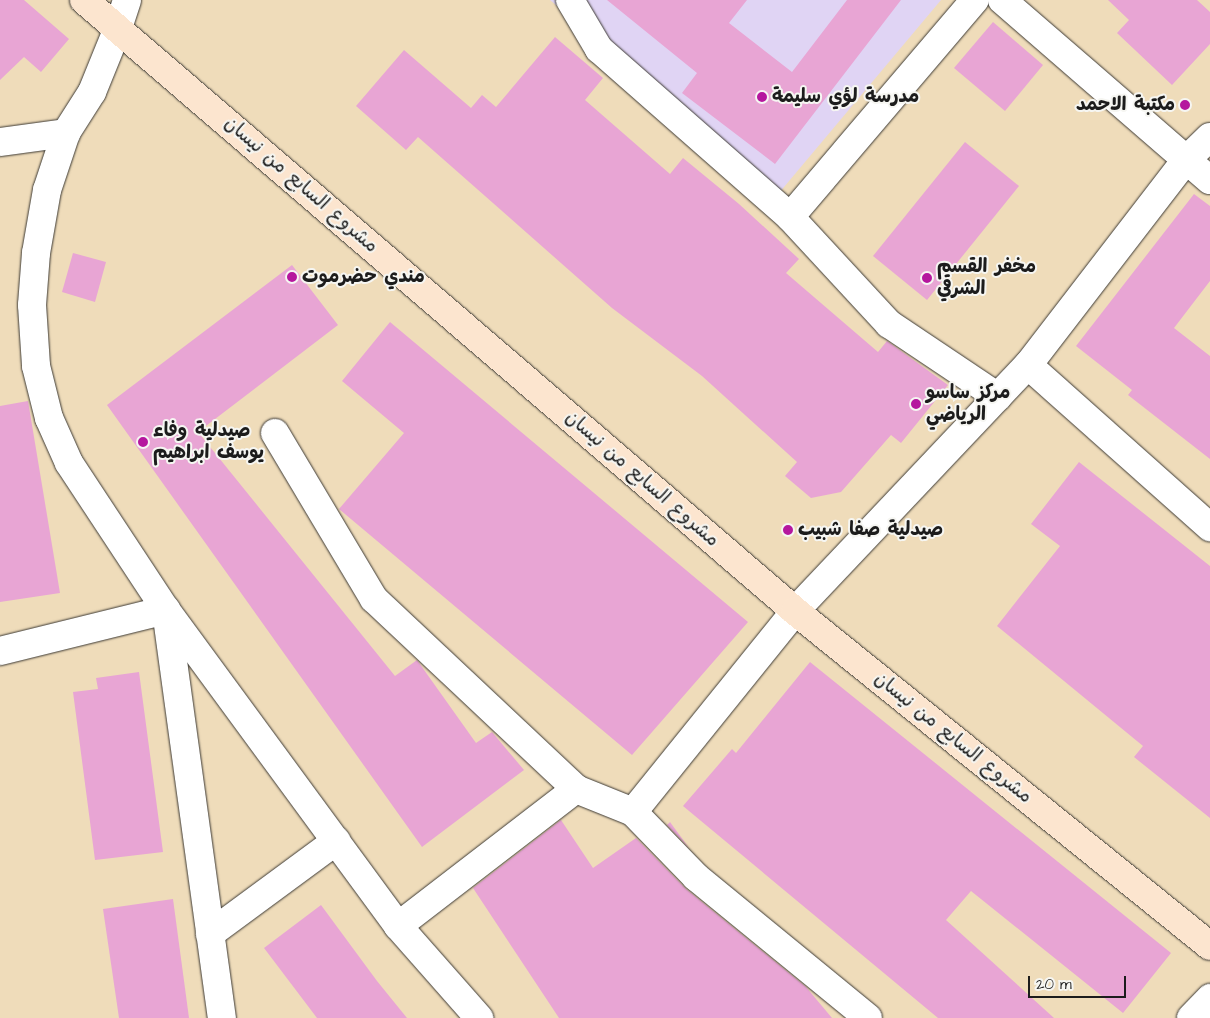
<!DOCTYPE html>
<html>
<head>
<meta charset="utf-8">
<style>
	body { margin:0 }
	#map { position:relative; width:1210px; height:1018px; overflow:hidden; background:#efdcba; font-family:"Architects Daughter","Playpen Sans Arabic",sans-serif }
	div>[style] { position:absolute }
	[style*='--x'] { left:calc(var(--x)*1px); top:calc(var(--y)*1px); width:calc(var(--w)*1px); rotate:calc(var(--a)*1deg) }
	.built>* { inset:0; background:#e0d4f4 }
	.building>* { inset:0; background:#e8a5d4 }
	.roads { filter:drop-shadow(0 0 1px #3c3934) drop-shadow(0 0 1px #3c3934) }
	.minor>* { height:28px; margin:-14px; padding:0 14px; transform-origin:14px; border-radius:14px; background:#fff }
	.tertiary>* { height:28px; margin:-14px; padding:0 14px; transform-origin:14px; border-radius:14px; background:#fff }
	.secondary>* { height:28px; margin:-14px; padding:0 14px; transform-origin:14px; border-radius:14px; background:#fce5cf }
	.dots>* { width:14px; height:14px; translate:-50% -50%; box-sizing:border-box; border:2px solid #f6f6f2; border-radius:50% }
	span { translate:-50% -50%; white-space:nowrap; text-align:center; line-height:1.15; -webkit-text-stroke:4px #f6f6f2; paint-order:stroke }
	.poi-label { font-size:19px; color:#1c1c1c; font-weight:700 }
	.left { translate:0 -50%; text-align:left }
	.right { translate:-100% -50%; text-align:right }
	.street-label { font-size:19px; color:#1c1c1c }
	.scale { position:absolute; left:1028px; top:976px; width:98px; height:22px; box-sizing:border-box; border:2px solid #1c1c1c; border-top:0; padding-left:6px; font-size:15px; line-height:18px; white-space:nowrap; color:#1c1c1c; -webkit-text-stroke:4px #f6f6f2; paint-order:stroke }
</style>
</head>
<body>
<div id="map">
	<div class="built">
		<i style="clip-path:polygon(550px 0,941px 0,779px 193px)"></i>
	</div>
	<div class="building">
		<i style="clip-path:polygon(0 0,24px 0,69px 39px,41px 72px,24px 57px,0 80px)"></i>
		<i style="clip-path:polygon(607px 0,747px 0,729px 23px,792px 72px,847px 0,901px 0,775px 164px,682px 93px,697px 73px)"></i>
		<i style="clip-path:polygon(1108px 0,1197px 0,1210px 12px,1210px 44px,1172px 85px,1117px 33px,1129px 20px)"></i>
		<i style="clip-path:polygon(993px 22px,1043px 65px,1005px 111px,954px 68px)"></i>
		<i style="clip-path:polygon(555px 37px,603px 78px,585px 100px,670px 174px,683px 158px,739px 204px,799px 259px,786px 273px,878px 352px,887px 341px,948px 385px,901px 443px,891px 435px,841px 492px,811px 498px,785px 476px,797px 462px,702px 376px,612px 308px,418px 137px,406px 150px,356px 106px,404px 50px,471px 108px,482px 95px,496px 107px)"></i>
		<i style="clip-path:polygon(965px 142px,1019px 186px,927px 300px,873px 256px)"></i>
		<i style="clip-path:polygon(1194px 194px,1210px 206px,1210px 281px,1174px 328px,1210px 356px,1210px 459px,1128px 395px,1132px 390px,1076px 346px)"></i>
		<i style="clip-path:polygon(73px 253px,106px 262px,95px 302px,62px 292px)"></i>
		<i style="clip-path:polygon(292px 265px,338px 325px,198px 432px,395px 676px,417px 660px,476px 743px,492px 732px,524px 770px,422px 847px,107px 405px)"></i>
		<i style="clip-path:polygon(390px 322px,748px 622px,632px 755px,339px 509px,404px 433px,342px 381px)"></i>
		<i style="clip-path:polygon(28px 401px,60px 593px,0 602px,0 406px)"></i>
		<i style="clip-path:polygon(1079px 462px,1210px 566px,1210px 818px,1134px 757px,1143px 746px,997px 626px,1060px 546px,1031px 524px)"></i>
		<i style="clip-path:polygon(810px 662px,1171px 953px,1123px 1013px,971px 891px,946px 920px,1054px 1018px,938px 1018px,683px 806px,732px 749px,736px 753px)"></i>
		<i style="clip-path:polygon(139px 672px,163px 852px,95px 860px,73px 692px,98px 689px,96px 678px)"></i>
		<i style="clip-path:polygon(561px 820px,593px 868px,636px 838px,686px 889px,806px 987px,832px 1018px,559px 1018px,473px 888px)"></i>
		<i style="clip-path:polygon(670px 822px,689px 848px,667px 825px)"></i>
		<i style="clip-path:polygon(173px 899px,189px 1018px,119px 1018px,103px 909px)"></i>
		<i style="clip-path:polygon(321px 905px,377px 981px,407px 1018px,317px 1018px,264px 948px)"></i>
	</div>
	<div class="roads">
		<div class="minor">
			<i style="--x:570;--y:0;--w:57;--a:59.4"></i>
			<i style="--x:599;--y:49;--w:254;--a:41.3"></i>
			<i style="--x:790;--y:217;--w:285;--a:-49.6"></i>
			<i style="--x:1002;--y:0;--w:275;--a:40.9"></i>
			<i style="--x:118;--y:28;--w:69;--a:112.1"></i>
			<i style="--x:92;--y:92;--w:49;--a:122.4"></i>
			<i style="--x:66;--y:133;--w:60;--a:108.4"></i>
			<i style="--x:47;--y:190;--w:64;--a:99.9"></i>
			<i style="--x:36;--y:253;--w:52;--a:94.4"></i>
			<i style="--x:32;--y:305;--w:61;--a:86.2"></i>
			<i style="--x:36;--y:366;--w:54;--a:76"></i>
			<i style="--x:49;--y:418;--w:49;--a:66"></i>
			<i style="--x:69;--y:463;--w:176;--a:56.6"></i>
			<i style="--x:166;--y:610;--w:392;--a:53.7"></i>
			<i style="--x:398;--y:926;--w:123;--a:48.6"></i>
			<i style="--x:0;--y:142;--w:67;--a:-7.8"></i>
			<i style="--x:790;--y:217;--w:146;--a:47.2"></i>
			<i style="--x:889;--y:324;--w:131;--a:33.8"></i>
			<i style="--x:1028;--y:365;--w:244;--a:41.7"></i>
			<i style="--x:275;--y:433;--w:193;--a:59.2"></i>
			<i style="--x:374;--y:599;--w:277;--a:43.2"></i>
			<i style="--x:576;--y:789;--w:61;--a:22"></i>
			<i style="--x:633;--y:812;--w:91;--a:45.9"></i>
			<i style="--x:696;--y:877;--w:222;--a:39.3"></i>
			<i style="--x:0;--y:651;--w:171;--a:-13.9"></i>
			<i style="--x:166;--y:610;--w:412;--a:82.2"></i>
			<i style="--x:633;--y:812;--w:258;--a:-51.1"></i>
			<i style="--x:398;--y:926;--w:225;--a:-37.6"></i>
			<i style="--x:210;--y:934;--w:157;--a:-36.4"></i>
			<i style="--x:1191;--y:1018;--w:28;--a:-46"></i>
		</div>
		<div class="tertiary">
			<i style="--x:118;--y:28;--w:29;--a:-72"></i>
			<i style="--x:795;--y:611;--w:339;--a:-46.6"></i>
			<i style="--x:1028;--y:365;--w:259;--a:-52.4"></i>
			<i style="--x:1186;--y:160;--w:33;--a:-44"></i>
		</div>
		<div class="secondary">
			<i style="--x:84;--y:0;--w:937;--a:40.67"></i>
			<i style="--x:795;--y:611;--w:533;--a:38.91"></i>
		</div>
	</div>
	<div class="dots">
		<i style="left:762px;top:97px;background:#b5179e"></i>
		<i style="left:1185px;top:105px;background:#b5179e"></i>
		<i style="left:292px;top:277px;background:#b5179e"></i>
		<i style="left:927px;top:278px;background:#b5179e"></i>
		<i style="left:916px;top:404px;background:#b5179e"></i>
		<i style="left:143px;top:442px;background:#b5179e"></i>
		<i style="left:788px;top:530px;background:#b5179e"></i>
	</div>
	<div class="poi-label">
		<span class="left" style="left:772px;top:97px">مدرسة لؤي سليمة</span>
		<span class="right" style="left:1175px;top:105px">مكتبة الاحمد</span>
		<span class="left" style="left:937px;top:278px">مخفر القسم<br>الشرقي</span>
		<span class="left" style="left:302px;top:277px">مندي حضرموت</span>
		<span class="left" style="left:926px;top:404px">مركز ساسو<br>الرياضي</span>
		<span class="left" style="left:153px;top:442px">صيدلية وفاء<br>يوسف ابراهيم</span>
		<span class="left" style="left:798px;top:530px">صيدلية صفا شبيب</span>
	</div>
	<div class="street-label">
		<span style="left:301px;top:185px;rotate:41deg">مشروع السابع من نيسان</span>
		<span style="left:642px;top:479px;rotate:41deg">مشروع السابع من نيسان</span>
		<span style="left:953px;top:738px;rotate:39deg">مشروع السابع من نيسان</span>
	</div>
	<div class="scale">20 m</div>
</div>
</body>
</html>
